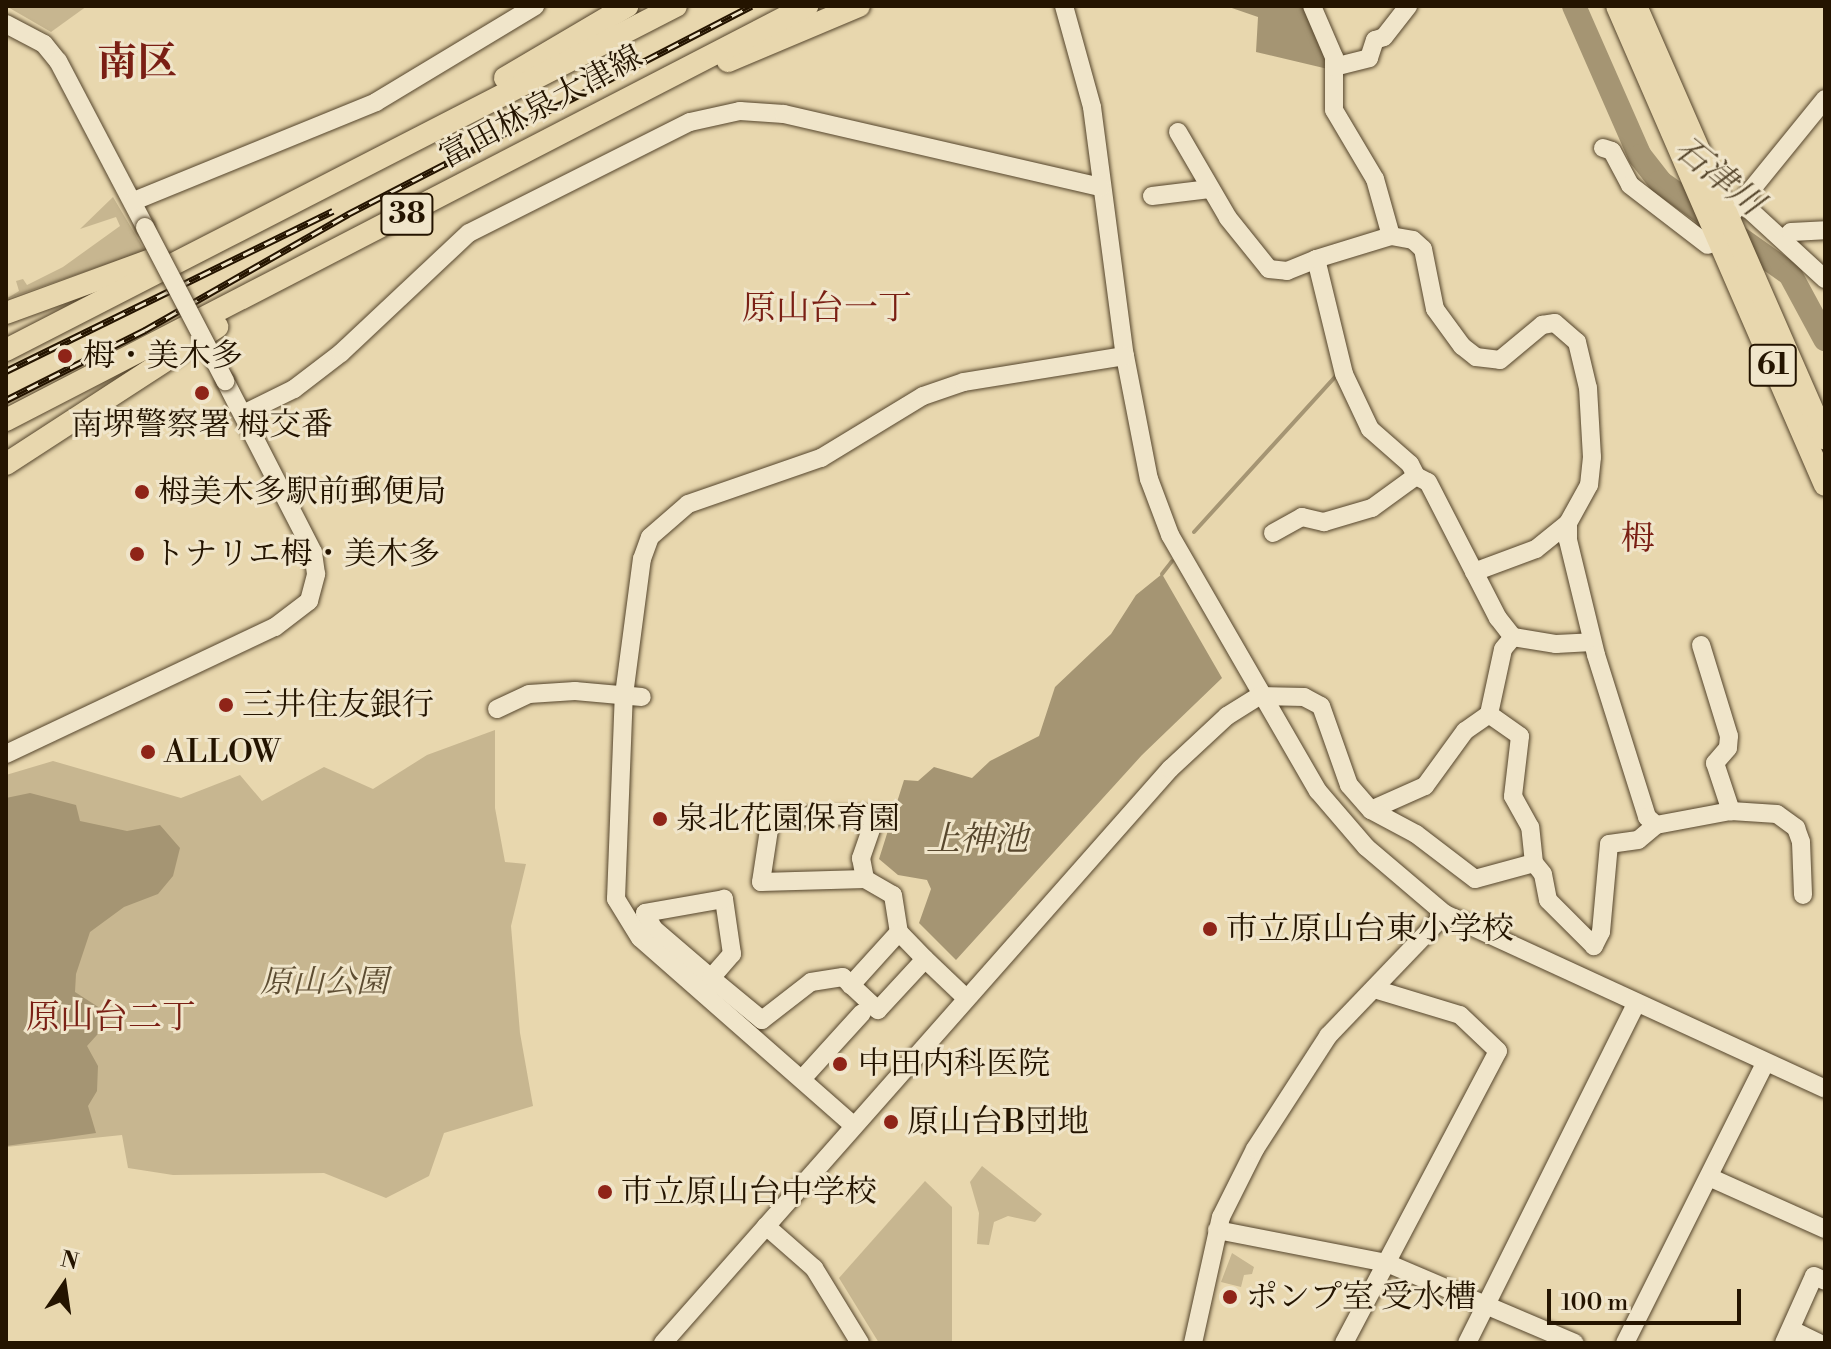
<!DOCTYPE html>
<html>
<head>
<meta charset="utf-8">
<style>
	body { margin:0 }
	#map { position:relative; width:1831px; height:1349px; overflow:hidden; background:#e8d7ae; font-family:"Libre Bodoni","Noto Serif JP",serif }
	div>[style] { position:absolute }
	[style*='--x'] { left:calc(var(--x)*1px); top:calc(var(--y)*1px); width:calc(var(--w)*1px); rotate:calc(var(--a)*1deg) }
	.green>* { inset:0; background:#c7b690 }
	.water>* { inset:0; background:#a59573 }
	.stream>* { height:4px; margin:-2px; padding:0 2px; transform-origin:2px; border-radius:2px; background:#a59573 }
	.river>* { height:24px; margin:-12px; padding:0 12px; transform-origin:12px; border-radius:12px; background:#a59573 }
	.roads { filter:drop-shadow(0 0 2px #55452c) drop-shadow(0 0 2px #55452c) }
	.minor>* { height:18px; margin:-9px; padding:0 9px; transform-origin:9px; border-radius:9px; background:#f0e5ca }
	.major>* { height:22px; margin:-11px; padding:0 11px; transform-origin:11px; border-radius:11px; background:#e8d7ae }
	.rail>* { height:7px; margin-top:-3.5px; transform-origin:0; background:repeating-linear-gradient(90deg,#f0e5ca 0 12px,#241400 0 24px); box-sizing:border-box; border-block:2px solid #241400 }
	.bridges { filter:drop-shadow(0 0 2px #55452c) drop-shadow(0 0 2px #55452c) }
	.minor-bridge>* { height:18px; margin:-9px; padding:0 9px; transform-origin:9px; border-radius:9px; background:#f0e5ca }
	.dots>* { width:22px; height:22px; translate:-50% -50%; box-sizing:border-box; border:4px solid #f0e5ca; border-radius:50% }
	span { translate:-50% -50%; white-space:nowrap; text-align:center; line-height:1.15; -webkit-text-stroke:6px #f0e5ca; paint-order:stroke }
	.shield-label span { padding:2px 6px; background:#f0e5ca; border:2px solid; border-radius:6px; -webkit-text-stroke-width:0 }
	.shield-label { font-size:30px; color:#241400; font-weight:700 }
	.street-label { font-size:32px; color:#241400 }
	.poi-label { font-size:32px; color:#241400 }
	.left { translate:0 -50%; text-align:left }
	.park-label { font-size:32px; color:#5d4d32; font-style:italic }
	.water-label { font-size:34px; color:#58482e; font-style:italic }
	.neighbourhood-label { font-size:34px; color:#7a1f14 }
	.district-label { font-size:40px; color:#7a1f14; font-weight:700 }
	.frame { position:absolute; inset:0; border:8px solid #241400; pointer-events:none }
	.north { position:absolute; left:24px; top:1245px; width:80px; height:80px; -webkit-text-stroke:6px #f0e5ca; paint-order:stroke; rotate:13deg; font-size:22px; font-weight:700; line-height:32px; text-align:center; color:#241400 }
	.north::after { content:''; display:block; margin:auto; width:28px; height:36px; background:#241400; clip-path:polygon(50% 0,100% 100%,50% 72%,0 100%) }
	.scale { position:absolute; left:1547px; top:1289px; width:194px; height:36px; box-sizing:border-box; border:4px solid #241400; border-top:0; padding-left:10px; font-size:24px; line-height:28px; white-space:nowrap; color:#241400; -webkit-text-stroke:6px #f0e5ca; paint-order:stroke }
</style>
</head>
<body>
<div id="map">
	<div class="green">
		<i style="clip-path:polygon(6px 6px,87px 6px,51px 32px)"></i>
		<i style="clip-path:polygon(113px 197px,145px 251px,6px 299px,19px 291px,16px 281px,23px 279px,27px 285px,63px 267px,120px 226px,116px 217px,80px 229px)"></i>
		<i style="clip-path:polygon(495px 730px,495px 808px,505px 862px,526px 864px,511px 926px,520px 1033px,533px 1106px,444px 1133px,429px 1176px,386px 1198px,324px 1173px,173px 1175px,128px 1168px,122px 1135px,6px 1147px,6px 775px,53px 761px,181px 798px,240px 775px,262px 801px,324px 767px,373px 789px,427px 755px)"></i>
		<i style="clip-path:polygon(982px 1166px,1042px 1214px,1035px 1222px,1008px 1216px,994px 1222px,989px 1245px,977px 1244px,979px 1213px,970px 1182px)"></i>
		<i style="clip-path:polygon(925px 1181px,952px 1207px,952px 1343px,879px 1343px,839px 1278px)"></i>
		<i style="clip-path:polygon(1232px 1253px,1254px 1267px,1252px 1274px,1244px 1275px,1241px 1287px,1221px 1282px)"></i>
	</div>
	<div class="water">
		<i style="clip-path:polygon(1226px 6px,1307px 6px,1330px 61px,1328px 69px,1256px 52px,1258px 17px)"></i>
		<i style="clip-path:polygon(1162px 574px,1222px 678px,1142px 755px,956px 960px,919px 923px,931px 889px,927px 880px,898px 875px,879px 859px,904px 780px,918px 781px,934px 767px,972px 778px,990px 761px,1039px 736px,1055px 687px,1111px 634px,1136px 595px)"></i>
		<i style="clip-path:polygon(30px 793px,76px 805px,80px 821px,127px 831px,160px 825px,180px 848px,173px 876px,158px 894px,124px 907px,90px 932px,76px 974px,75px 992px,106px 1012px,105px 1026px,87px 1046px,98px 1066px,97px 1091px,88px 1106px,96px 1133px,6px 1146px,6px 798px)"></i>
	</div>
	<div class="stream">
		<i style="--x:1194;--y:532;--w:210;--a:-47.7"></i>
		<i style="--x:1162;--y:574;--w:16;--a:-52"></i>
	</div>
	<div class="river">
		<i style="--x:1574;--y:6;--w:164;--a:66.3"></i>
		<i style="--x:1640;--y:156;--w:33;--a:52"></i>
		<i style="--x:1660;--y:182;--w:159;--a:35.3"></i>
		<i style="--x:1790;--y:274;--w:74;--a:61.7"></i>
	</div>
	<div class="roads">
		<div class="minor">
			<i style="--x:1064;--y:6;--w:105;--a:74.5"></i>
			<i style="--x:1092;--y:107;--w:251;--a:82.5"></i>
			<i style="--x:1125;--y:356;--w:125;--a:79"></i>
			<i style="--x:1149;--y:479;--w:60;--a:69.4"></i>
			<i style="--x:1170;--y:535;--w:296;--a:60"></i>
			<i style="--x:1318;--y:791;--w:74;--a:49.4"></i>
			<i style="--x:1366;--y:847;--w:104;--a:40.3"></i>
			<i style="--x:1445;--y:914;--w:418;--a:24.7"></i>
			<i style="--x:1312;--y:6;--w:56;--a:66.7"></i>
			<i style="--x:1334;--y:57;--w:53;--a:90"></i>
			<i style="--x:1334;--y:110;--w:80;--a:59.3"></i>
			<i style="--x:1375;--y:179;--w:59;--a:74.3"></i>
			<i style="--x:6;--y:24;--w:43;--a:27.8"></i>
			<i style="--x:44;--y:44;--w:22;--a:51"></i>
			<i style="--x:58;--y:61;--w:187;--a:62.3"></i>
			<i style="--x:1334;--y:67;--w:36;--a:-14"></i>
			<i style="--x:1369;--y:58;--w:19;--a:-72"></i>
			<i style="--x:1375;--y:40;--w:9;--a:-18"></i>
			<i style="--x:1384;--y:37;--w:39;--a:-52"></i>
			<i style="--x:1178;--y:132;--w:99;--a:59.8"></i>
			<i style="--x:1228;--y:218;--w:65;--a:51.2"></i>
			<i style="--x:1269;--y:269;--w:18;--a:6"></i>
			<i style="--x:1287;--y:271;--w:31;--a:-22"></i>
			<i style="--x:1316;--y:259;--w:118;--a:76.3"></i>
			<i style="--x:1344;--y:374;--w:61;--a:64.7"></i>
			<i style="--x:1370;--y:429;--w:53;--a:41.2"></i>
			<i style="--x:1410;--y:464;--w:13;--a:63"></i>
			<i style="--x:1416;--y:476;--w:13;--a:27"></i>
			<i style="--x:1428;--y:482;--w:153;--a:62.8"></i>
			<i style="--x:1498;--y:618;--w:24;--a:52"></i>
			<i style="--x:1513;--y:637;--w:44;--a:9.2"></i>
			<i style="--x:1556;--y:644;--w:36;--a:-3"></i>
			<i style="--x:1603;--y:148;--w:9;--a:18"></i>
			<i style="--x:1612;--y:151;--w:38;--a:62"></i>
			<i style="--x:1630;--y:185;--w:98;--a:37.6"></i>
			<i style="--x:1152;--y:196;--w:58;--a:-6.9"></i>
			<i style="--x:134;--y:201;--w:261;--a:-22.2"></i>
			<i style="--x:376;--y:102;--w:186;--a:-31.1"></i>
			<i style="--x:1741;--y:202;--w:114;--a:42.5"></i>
			<i style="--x:1721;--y:227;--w:165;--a:-50.9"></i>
			<i style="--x:1785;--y:238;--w:8;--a:-45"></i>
			<i style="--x:1791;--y:232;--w:34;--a:-3"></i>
			<i style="--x:1316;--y:259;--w:78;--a:-17"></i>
			<i style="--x:1391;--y:236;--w:22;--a:10"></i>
			<i style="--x:1413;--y:240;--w:13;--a:42"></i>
			<i style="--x:1423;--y:249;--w:61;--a:78.7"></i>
			<i style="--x:1435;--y:309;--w:46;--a:53.9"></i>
			<i style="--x:1462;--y:346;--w:18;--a:38"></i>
			<i style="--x:1476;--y:357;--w:24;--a:7"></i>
			<i style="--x:1500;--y:360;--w:55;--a:-39.8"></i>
			<i style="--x:1542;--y:325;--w:13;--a:-9"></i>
			<i style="--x:1555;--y:323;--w:29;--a:41"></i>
			<i style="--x:1577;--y:342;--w:47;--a:76.6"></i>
			<i style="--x:1588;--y:388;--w:69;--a:86.7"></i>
			<i style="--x:1592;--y:457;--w:28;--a:96"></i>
			<i style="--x:1589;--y:485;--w:43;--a:118.9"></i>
			<i style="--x:1568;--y:523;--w:17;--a:90"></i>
			<i style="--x:1568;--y:540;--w:118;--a:76.3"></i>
			<i style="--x:1596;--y:655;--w:170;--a:72.5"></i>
			<i style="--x:1647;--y:817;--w:12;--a:42"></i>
			<i style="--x:1656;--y:825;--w:23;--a:140"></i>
			<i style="--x:1638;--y:840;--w:29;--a:172"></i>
			<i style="--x:1609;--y:844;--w:88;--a:95.2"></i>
			<i style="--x:1601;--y:932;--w:16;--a:117"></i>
			<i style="--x:1594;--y:946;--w:65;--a:-135"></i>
			<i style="--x:1548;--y:900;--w:26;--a:-101"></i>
			<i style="--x:1543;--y:874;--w:14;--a:-129"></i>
			<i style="--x:1534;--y:863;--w:36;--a:-96"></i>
			<i style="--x:1530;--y:827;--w:35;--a:-119"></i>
			<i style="--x:1513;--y:796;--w:60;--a:-83.3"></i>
			<i style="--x:1520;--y:736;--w:38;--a:-145"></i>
			<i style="--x:243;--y:414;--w:57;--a:-26.1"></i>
			<i style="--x:294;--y:389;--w:59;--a:-37.5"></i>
			<i style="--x:341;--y:353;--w:175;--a:-43.2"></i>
			<i style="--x:469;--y:233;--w:247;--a:-26.7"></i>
			<i style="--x:690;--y:122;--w:51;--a:-12.4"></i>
			<i style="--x:740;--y:111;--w:44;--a:3.9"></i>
			<i style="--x:784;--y:114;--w:325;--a:13"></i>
			<i style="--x:1273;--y:533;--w:33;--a:-29"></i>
			<i style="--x:1302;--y:517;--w:23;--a:13"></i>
			<i style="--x:1324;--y:522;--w:50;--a:-16.3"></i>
			<i style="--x:1372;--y:508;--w:54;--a:-36"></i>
			<i style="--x:1474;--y:572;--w:66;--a:-20.4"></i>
			<i style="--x:1536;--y:549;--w:41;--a:-39.1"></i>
			<i style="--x:1701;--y:645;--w:95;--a:72.9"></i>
			<i style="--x:1729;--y:736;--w:12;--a:95"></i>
			<i style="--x:1728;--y:748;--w:20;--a:131"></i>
			<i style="--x:1715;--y:763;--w:51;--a:71.6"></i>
			<i style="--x:497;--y:709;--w:35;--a:-25"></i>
			<i style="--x:529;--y:694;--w:46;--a:-3.7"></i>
			<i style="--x:575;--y:691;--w:67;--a:5.1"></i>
			<i style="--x:6;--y:754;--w:297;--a:-25.3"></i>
			<i style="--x:275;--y:627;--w:43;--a:-37.4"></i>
			<i style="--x:309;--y:601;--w:28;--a:-75"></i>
			<i style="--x:316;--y:574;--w:22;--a:-98"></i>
			<i style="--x:313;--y:552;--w:192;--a:-117.2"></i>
			<i style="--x:1371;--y:810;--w:59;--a:-24"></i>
			<i style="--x:1425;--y:786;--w:68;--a:-54"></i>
			<i style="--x:1465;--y:731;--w:29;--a:-35"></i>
			<i style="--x:1489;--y:714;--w:66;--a:-77.8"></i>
			<i style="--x:1503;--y:649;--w:16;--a:-50"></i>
			<i style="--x:876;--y:815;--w:46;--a:109.2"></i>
			<i style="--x:861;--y:858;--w:21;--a:79"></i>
			<i style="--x:865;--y:879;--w:104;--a:178.3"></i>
			<i style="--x:761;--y:882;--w:66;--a:-81.3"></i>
			<i style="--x:771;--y:817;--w:105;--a:-1.1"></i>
			<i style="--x:1656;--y:825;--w:76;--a:-10.6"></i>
			<i style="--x:1731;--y:811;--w:46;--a:3.7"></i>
			<i style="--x:1777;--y:814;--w:24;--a:36"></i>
			<i style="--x:1796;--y:828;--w:15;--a:70"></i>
			<i style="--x:1801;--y:842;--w:53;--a:87.8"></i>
			<i style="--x:865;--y:879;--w:32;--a:30"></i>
			<i style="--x:893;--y:895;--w:37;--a:81"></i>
			<i style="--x:925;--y:959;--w:57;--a:43.6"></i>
			<i style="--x:701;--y:989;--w:15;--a:-48"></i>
			<i style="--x:711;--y:978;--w:32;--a:-49"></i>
			<i style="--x:732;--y:954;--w:56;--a:-98.3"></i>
			<i style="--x:724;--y:899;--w:80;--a:170"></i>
			<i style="--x:645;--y:913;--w:18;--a:61"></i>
			<i style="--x:654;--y:929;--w:75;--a:40.7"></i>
			<i style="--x:711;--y:978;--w:66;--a:39.5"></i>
			<i style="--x:762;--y:1020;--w:62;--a:-37.8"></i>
			<i style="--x:811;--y:982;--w:32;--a:-9"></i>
			<i style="--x:843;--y:977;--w:11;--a:45"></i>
			<i style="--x:851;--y:985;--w:37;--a:43"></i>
			<i style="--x:878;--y:1010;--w:69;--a:-47.3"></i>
			<i style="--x:925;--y:959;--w:37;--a:-134"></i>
			<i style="--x:899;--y:932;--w:72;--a:132.2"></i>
			<i style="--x:802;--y:1079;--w:89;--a:-47.7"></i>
			<i style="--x:853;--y:1125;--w:283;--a:-138.7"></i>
			<i style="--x:640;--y:938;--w:46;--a:-121.6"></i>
			<i style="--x:616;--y:899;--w:204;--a:-87.8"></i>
			<i style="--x:624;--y:695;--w:137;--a:-82.5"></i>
			<i style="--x:642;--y:559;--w:23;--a:-70"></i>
			<i style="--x:650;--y:537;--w:50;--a:-41"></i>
			<i style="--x:688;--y:504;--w:141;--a:-19.1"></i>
			<i style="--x:821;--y:458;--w:119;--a:-31.3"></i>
			<i style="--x:923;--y:396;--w:43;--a:-18.9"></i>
			<i style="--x:964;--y:382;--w:163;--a:-9.2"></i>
			<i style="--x:1711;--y:1178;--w:125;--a:24.1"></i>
			<i style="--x:766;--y:1226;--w:64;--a:41.2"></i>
			<i style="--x:814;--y:1268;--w:88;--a:58.5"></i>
			<i style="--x:1217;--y:1230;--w:173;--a:11"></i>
			<i style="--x:1387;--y:1263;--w:204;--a:23.1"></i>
			<i style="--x:1792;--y:1330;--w:30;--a:26"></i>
			<i style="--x:663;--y:1343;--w:766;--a:-48.55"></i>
			<i style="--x:1170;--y:769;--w:78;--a:-42.9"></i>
			<i style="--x:1227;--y:716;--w:38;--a:-32"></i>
			<i style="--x:1259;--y:696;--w:45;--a:1.3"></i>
			<i style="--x:1304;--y:697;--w:19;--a:28"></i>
			<i style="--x:1321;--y:706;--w:84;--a:70.5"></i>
			<i style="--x:1349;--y:785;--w:33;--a:49"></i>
			<i style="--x:1371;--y:810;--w:51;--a:28.1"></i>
			<i style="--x:1416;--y:834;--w:74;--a:37.3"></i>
			<i style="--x:1475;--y:879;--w:61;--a:-15.2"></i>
			<i style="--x:1193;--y:1343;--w:129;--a:-77.5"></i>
			<i style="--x:1221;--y:1217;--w:76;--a:-63.4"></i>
			<i style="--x:1255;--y:1149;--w:135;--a:-57.1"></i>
			<i style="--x:1328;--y:1036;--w:169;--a:-46.2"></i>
			<i style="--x:1344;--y:1343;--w:330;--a:-62.2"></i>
			<i style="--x:1498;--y:1051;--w:52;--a:-136.5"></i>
			<i style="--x:1460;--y:1015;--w:90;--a:-163.2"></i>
			<i style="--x:1467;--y:1343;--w:379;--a:-63.5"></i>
			<i style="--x:1625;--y:1343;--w:314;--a:-63.4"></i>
			<i style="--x:1784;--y:1343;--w:73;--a:-65.9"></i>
			<i style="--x:1814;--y:1276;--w:12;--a:24"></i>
		</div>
		<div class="major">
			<i style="--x:1617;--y:6;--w:522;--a:66.53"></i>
			<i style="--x:1636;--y:6;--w:472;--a:66.4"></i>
			<i style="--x:728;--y:61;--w:142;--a:-22.8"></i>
			<i style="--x:505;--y:78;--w:142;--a:-30.5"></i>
			<i style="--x:6;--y:313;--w:154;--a:-20.1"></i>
			<i style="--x:6;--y:350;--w:753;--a:-27.18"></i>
			<i style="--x:6;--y:420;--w:902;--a:-27.33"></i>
			<i style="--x:6;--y:464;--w:252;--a:-33"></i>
		</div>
	</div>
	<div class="rail">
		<i style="--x:6;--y:371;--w:364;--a:-26.1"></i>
		<i style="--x:6;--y:400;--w:156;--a:-26.7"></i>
		<i style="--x:145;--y:330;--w:234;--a:-29.7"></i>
		<i style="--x:348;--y:214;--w:454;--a:-27.3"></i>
	</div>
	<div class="bridges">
		<div class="minor-bridge">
			<i style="--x:145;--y:227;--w:174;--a:62.5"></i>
		</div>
	</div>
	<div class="dots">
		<i style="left:65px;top:356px;background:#8f2418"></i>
		<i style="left:202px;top:393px;background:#8f2418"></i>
		<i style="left:142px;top:492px;background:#8f2418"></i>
		<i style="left:137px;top:554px;background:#8f2418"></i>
		<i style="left:226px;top:705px;background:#8f2418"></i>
		<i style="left:148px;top:752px;background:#8f2418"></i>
		<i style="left:660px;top:819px;background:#8f2418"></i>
		<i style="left:1210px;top:929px;background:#8f2418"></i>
		<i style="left:840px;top:1064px;background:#8f2418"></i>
		<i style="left:891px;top:1122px;background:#8f2418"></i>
		<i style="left:605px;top:1192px;background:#8f2418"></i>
		<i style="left:1230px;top:1297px;background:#8f2418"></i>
	</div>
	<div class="shield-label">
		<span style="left:407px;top:214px">38</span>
		<span style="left:1773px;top:365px">61</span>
	</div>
	<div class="street-label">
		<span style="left:541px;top:107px;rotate:-28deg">富田林泉大津線</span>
	</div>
	<div class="poi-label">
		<span class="left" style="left:83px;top:356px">栂・美木多</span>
		<span style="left:202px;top:425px">南堺警察署 栂交番</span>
		<span class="left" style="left:158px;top:492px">栂美木多駅前郵便局</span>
		<span class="left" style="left:153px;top:554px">トナリエ栂・美木多</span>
		<span class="left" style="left:242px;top:705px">三井住友銀行</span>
		<span class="left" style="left:164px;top:752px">ALLOW</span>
		<span class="left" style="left:676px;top:819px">泉北花園保育園</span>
		<span class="left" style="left:1226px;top:929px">市立原山台東小学校</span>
		<span class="left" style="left:858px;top:1064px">中田内科医院</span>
		<span class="left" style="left:907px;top:1122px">原山台B団地</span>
		<span class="left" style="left:621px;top:1192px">市立原山台中学校</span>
		<span class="left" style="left:1246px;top:1297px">ポンプ室 受水槽</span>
	</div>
	<div class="park-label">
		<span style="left:324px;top:982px">原山公園</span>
	</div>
	<div class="water-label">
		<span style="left:1718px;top:177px;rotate:39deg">石津川</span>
		<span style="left:977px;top:841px">上神池</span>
	</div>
	<div class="neighbourhood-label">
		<span style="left:827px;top:310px">原山台一丁</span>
		<span style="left:1638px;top:540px">栂</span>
		<span style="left:111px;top:1019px">原山台二丁</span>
	</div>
	<div class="district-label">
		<span style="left:137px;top:63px">南区</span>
	</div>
	<div class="frame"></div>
	<div class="north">N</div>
	<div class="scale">100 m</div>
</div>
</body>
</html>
